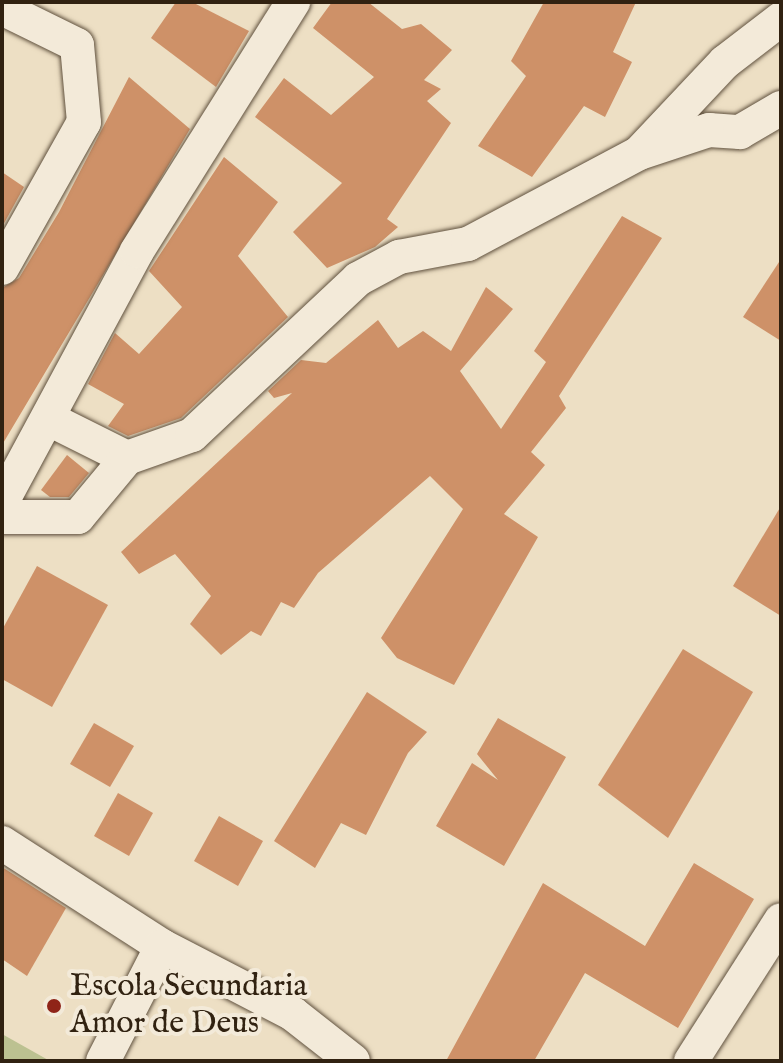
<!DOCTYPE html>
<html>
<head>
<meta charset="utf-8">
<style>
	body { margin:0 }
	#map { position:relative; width:783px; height:1063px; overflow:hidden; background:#eddfc4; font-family:"IM FELL English",serif }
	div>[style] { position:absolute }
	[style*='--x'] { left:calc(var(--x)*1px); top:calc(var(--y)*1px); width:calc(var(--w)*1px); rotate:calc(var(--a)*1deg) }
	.green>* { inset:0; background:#bcc191 }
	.building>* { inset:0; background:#ce9168 }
	.roads { filter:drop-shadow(0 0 2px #60513e) drop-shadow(0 0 2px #60513e) }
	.minor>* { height:34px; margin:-17px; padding:0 17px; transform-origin:17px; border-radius:17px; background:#f3ead9 }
	.dots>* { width:22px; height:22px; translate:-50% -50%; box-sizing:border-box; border:4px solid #f3ead9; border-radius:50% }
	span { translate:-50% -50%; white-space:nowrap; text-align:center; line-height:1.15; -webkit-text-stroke:8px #f3ead9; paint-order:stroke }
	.poi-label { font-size:32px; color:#312211 }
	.left { translate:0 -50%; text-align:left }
	.frame { position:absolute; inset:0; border:4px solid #312211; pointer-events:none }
</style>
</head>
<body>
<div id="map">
	<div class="green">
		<i style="clip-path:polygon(2px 1034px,50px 1061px,2px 1061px)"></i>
	</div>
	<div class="building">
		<i style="clip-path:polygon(176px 2px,192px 2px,249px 31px,216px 87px,151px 38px)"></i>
		<i style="clip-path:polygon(332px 2px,368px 2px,402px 29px,421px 24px,452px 50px,424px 80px,441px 89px,427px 101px,451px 123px,387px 219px,398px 227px,375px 247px,327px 268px,293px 232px,342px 183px,255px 117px,284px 78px,331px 115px,374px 77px,313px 28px)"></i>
		<i style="clip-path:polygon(544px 2px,636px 2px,613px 52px,632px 62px,605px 117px,584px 106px,532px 177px,478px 146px,526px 76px,511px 61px)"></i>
		<i style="clip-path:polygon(129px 77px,190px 129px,2px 445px,2px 288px,19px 278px,59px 212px)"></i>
		<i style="clip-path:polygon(224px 157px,278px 202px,238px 256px,288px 317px,181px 418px,128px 436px,108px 426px,124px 404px,88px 384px,115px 333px,139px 354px,182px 307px,149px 271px)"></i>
		<i style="clip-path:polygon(2px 172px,24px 187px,2px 227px)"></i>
		<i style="clip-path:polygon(622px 216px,662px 238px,559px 396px,566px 408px,531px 452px,545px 465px,504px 514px,538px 537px,454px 685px,397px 658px,381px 638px,463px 509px,430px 476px,318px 573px,294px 608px,281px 602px,261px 636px,251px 631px,221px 655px,190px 624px,211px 596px,175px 554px,139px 574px,121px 552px,292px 393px,274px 398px,268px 391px,301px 360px,326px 363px,378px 320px,398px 348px,423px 331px,451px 351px,486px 287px,513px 309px,460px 371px,501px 429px,546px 362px,534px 351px)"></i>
		<i style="clip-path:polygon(781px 259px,781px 341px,743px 317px)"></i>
		<i style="clip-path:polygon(67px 455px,89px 473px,69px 497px,50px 497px,41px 490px)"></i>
		<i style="clip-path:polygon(781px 506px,781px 616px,733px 586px)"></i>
		<i style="clip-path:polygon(37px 566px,108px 605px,52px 707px,2px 679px,2px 630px)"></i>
		<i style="clip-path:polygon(683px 649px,753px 692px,668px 838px,598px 785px)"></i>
		<i style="clip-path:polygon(367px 692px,427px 732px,408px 753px,366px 835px,341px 823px,315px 868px,274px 841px)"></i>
		<i style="clip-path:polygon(498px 718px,566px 757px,504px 866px,436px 826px,472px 763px,498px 780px,477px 754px)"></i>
		<i style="clip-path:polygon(94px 723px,134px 746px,110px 787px,70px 764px)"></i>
		<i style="clip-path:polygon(118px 793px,153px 813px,129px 856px,94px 836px)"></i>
		<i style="clip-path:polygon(219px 816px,263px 841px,238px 886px,194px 861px)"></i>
		<i style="clip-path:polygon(694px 863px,754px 899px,678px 1028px,585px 973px,534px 1061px,446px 1061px,543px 883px,645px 946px)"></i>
		<i style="clip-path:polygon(2px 867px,66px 908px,27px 976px,2px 959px)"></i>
	</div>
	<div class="roads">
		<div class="minor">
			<i style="--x:642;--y:150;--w:121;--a:-46.7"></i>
			<i style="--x:725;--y:62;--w:71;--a:-37.5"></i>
			<i style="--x:2;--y:268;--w:167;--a:-60.7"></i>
			<i style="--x:84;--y:122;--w:77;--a:-95.2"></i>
			<i style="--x:77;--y:45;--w:72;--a:-153.8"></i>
			<i style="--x:51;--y:420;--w:85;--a:26.6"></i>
			<i style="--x:2;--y:502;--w:285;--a:-61.7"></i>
			<i style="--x:137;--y:251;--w:294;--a:-57.9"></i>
			<i style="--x:2;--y:517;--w:76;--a:0"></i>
			<i style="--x:78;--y:517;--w:77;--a:-50.3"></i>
			<i style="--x:127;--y:458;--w:69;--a:-19.5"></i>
			<i style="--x:192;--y:435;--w:228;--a:-43.2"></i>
			<i style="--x:358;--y:279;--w:47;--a:-28.2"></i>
			<i style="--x:399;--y:257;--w:70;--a:-10.7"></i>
			<i style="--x:468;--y:244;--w:194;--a:-28"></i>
			<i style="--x:639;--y:153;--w:74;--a:-18.2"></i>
			<i style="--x:709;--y:130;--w:31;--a:4"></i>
			<i style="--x:740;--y:132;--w:48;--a:-30.3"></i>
			<i style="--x:2;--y:843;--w:190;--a:32.8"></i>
			<i style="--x:162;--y:946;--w:148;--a:27.4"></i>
			<i style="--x:293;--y:1014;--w:76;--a:38.1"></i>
			<i style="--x:103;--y:1061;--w:129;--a:-62.8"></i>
			<i style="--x:691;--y:1061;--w:167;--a:-57.4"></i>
		</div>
	</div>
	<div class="dots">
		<i style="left:54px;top:1006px;background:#8f2418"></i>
	</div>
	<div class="poi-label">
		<span class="left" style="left:70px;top:1006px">Escola Secundaria<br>Amor de Deus</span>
	</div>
	<div class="frame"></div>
</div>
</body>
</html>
